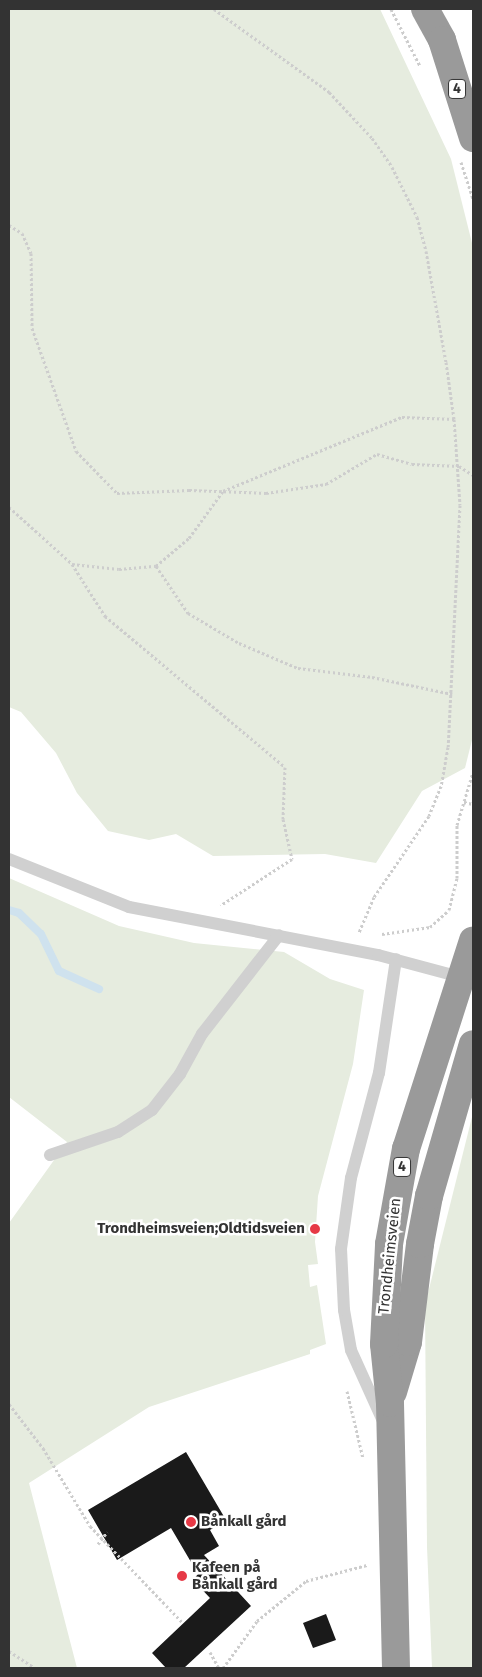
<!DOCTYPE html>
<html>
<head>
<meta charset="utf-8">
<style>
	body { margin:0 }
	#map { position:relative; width:482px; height:1677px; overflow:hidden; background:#fff; font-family:"Fira Sans",sans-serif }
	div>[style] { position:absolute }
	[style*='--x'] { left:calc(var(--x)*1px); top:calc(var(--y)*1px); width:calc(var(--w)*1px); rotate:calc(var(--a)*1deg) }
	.green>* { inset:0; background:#e6ecdf }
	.stream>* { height:8px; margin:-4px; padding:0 4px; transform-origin:4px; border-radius:4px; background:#cfe2ee }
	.building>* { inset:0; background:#1a1a1a }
	.path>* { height:3px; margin-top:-1.5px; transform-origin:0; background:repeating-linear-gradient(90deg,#cdcdcd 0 2.5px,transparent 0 5px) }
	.lane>* { height:12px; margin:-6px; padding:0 6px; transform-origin:6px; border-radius:6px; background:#d0d0d0 }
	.highway>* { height:28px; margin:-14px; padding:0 14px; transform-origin:14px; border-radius:14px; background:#9a9a9a }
	.path-bridge>* { height:3px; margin-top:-1.5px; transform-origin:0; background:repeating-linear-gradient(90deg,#cdcdcd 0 2.5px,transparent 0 5px) }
	.dots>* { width:14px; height:14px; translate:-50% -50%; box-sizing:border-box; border:2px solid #fff; border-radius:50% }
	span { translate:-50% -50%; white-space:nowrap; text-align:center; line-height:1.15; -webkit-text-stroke:5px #fff; paint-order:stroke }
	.shield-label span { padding:1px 4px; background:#fff; border:1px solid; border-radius:4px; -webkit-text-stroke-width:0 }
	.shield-label { font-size:14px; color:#333; font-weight:700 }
	.poi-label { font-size:15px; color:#333; font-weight:700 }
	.right { translate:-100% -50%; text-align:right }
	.left { translate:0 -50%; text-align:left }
	.street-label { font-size:15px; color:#333 }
	.frame { position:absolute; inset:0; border:10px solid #333; pointer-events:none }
</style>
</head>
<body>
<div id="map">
	<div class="green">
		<i style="clip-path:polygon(9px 9px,380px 9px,451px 159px,473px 247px,473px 736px,465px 768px,422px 791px,376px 863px,325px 854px,213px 856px,176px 834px,149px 840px,108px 831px,77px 793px,56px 753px,21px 712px,9px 707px)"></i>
		<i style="clip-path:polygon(9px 878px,119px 926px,194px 943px,284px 952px,330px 979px,364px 990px,353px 1064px,318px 1196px,315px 1242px,318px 1264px,308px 1265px,310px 1287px,317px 1285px,326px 1344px,310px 1350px,310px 1354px,149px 1407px,29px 1483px,77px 1668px,9px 1668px,9px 1223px,67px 1142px,9px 1097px)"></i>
		<i style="clip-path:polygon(473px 1113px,473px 1668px,432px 1668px,427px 1547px,425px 1305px)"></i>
	</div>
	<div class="stream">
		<i style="--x:9;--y:910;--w:10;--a:17"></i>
		<i style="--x:19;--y:913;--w:30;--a:44"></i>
		<i style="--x:41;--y:934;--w:41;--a:64.1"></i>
		<i style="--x:59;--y:971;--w:44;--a:24.2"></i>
	</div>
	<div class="building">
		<i style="clip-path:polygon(186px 1452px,226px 1520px,210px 1530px,219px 1546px,204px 1555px,251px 1606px,184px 1668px,166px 1668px,152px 1653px,210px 1598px,193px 1580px,198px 1574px,171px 1528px,117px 1560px,88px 1510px)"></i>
		<i style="clip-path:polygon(326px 1614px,336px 1640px,313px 1648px,303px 1623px)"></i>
	</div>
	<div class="path">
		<i style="--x:214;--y:9;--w:142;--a:35.8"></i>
		<i style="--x:329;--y:92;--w:63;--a:46.9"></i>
		<i style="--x:372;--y:138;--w:35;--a:55"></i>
		<i style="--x:392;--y:167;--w:56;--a:63.4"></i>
		<i style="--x:417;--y:217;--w:35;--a:75"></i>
		<i style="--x:426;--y:251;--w:113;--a:79.8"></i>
		<i style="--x:446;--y:362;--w:58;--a:82"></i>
		<i style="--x:454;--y:419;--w:86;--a:86"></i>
		<i style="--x:460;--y:505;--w:242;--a:92.8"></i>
		<i style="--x:448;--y:747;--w:40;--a:100"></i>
		<i style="--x:441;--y:786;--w:32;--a:112"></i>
		<i style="--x:429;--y:816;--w:98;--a:124.2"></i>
		<i style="--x:374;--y:897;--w:39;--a:113"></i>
		<i style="--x:391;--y:9;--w:64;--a:63"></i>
		<i style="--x:461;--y:162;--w:39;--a:72"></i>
		<i style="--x:9;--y:225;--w:15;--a:32"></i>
		<i style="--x:22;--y:233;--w:22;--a:66"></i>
		<i style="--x:31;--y:253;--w:75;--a:89.2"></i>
		<i style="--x:32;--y:328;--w:131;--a:70.3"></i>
		<i style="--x:76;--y:451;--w:59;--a:45.7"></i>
		<i style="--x:117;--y:493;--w:72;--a:-2.4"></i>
		<i style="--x:189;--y:490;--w:77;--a:2.2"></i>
		<i style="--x:266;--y:493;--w:61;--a:-8.5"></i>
		<i style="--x:326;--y:484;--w:59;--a:-30.5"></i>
		<i style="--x:377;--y:454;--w:36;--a:16"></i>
		<i style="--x:412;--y:464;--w:47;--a:2.4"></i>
		<i style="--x:459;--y:466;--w:17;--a:33"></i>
		<i style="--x:9;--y:507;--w:85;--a:42.1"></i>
		<i style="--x:72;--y:564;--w:47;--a:6.1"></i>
		<i style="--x:119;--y:569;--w:37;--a:-5"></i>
		<i style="--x:156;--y:566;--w:43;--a:-40.3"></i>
		<i style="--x:189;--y:538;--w:58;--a:-54.1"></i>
		<i style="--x:223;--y:491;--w:194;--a:-22.5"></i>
		<i style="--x:402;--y:417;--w:52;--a:2.2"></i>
		<i style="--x:72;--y:564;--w:62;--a:57.6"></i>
		<i style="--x:105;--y:616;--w:235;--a:40"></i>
		<i style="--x:285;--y:767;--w:52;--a:92.2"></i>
		<i style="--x:283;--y:819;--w:41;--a:77.3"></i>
		<i style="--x:292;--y:859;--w:85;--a:147.1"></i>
		<i style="--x:156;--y:566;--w:57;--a:55.8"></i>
		<i style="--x:188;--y:613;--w:59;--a:30.5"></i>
		<i style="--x:239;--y:643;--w:64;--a:23"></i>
		<i style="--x:298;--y:668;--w:75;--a:6.9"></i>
		<i style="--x:372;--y:677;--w:82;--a:12"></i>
		<i style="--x:464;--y:802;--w:9;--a:13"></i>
		<i style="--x:382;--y:934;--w:49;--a:-8.3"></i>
		<i style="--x:430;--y:927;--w:25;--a:-42"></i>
		<i style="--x:449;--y:910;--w:33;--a:-76"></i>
		<i style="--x:457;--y:878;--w:53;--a:-90"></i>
		<i style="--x:457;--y:825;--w:55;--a:-73.2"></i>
		<i style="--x:347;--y:1391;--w:69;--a:76.6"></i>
		<i style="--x:9;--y:1404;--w:56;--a:52.3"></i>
		<i style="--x:43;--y:1448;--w:91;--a:58.9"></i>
		<i style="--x:90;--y:1526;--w:134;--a:46.2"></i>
		<i style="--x:9;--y:1651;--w:31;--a:33"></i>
		<i style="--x:210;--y:1652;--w:18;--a:61"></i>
		<i style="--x:223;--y:1668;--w:58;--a:-54.1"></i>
		<i style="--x:257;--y:1621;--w:63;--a:-39.2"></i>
		<i style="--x:306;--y:1581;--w:63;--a:-14.7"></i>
	</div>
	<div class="lane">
		<i style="--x:9;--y:859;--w:129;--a:21.8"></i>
		<i style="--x:129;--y:907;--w:254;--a:10.9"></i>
		<i style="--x:378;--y:955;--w:89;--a:15"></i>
		<i style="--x:50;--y:1155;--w:72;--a:-18.7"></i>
		<i style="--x:118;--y:1132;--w:40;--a:-32.9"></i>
		<i style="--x:152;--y:1110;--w:46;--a:-52.1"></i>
		<i style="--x:180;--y:1074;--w:46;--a:-61.2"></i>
		<i style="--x:202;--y:1034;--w:125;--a:-52.1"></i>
		<i style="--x:383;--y:1421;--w:78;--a:-114.3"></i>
		<i style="--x:351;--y:1350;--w:41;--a:-99.9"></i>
		<i style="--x:344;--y:1310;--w:61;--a:-92.8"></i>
		<i style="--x:341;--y:1249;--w:72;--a:-82"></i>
		<i style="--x:351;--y:1178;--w:109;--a:-75.1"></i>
		<i style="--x:379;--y:1073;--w:115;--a:-81.5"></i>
	</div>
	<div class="highway">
		<i style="--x:425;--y:9;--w:35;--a:61"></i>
		<i style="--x:442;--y:40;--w:103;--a:72.4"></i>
		<i style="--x:393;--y:1392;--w:52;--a:-73.3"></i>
		<i style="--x:408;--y:1342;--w:99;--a:-83"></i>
		<i style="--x:420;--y:1244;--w:49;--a:-79.4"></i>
		<i style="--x:429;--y:1196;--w:158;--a:-73.9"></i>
		<i style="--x:396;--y:1668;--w:265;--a:-91.3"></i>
		<i style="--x:390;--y:1403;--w:59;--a:-95.8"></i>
		<i style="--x:384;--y:1344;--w:100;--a:-87.1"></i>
		<i style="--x:389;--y:1244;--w:97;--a:-79.9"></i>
		<i style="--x:406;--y:1149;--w:219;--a:-72.2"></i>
	</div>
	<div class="path-bridge">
		<i style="--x:98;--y:1544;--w:15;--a:-53"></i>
	</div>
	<div class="dots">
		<i style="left:315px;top:1229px;background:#e63946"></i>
		<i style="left:191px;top:1522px;background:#e63946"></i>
		<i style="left:182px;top:1576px;background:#e63946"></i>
	</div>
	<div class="shield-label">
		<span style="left:457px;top:89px">4</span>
		<span style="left:402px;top:1167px">4</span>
	</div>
	<div class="poi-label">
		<span class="right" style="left:305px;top:1229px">Trondheimsveien;Oldtidsveien</span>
		<span class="left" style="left:201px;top:1522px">Bånkall gård</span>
		<span class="left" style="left:192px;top:1576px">Kafeen på<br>Bånkall gård</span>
	</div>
	<div class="street-label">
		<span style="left:390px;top:1256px;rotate:-84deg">Trondheimsveien</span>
	</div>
	<div class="frame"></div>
</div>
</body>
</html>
